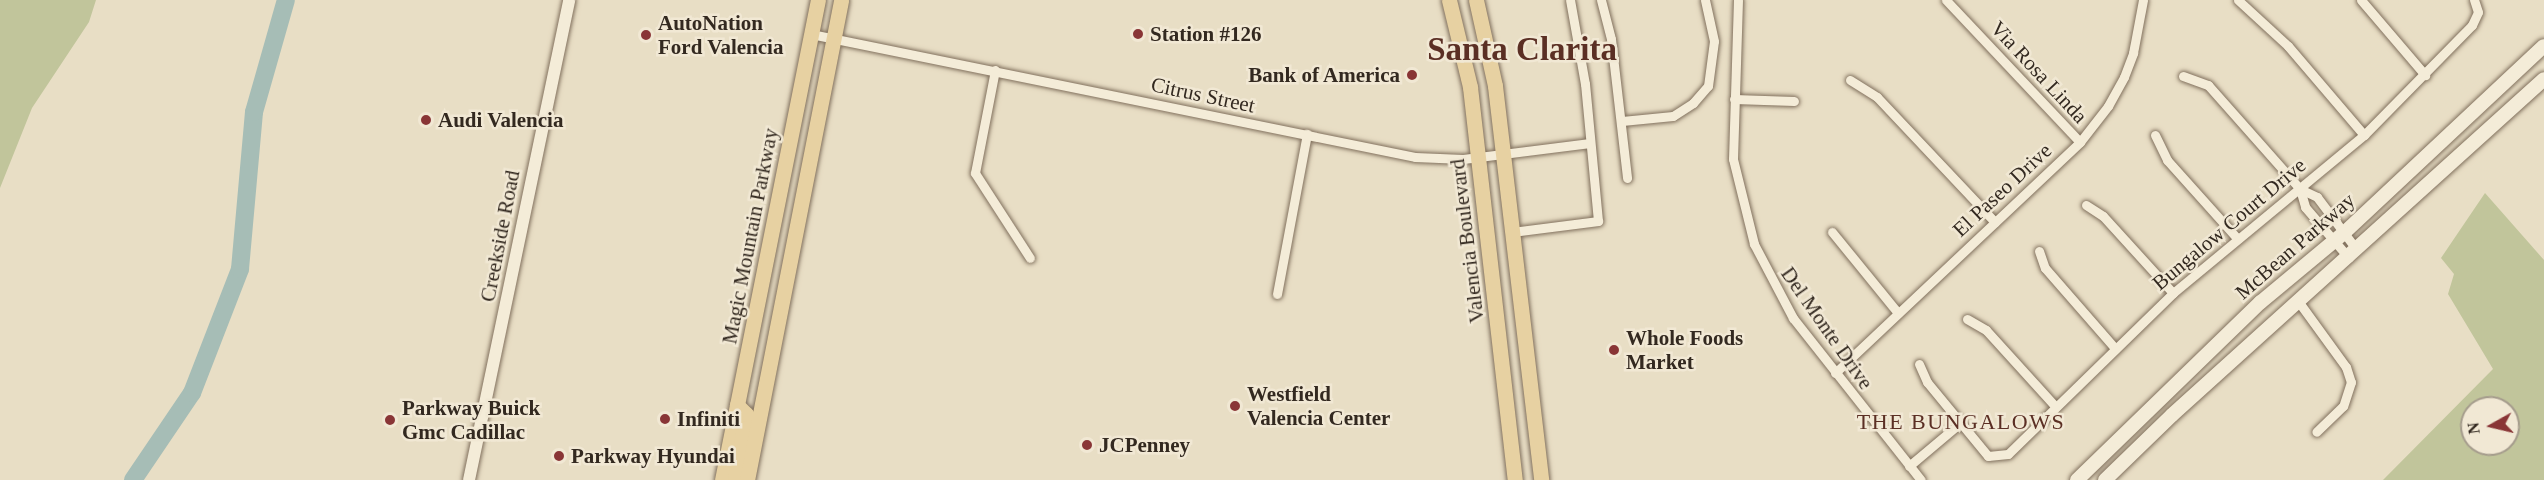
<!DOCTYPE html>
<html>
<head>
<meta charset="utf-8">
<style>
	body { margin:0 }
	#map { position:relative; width:2544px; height:480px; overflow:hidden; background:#e8dec5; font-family:Georgia,serif }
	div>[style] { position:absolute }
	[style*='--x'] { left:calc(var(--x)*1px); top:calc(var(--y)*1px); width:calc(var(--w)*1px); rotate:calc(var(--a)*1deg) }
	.green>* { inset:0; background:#c1c59b }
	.river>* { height:18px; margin:-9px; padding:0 9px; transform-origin:9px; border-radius:9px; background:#a6bdb6 }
	.roads { filter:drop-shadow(0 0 2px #81705d) drop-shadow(0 0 2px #81705d) }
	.minor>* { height:9px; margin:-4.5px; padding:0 4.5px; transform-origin:4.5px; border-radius:4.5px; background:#f4ecd8 }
	.tertiary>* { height:12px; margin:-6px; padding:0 6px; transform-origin:6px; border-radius:6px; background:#f4ecd8 }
	.secondary>* { height:14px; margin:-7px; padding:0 7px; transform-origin:7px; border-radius:7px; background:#f4ecd8 }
	.primary>* { height:15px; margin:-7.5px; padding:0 7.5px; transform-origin:7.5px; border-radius:7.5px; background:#e7d1a2 }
	.dots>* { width:16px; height:16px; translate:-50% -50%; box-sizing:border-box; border:3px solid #f1e8d4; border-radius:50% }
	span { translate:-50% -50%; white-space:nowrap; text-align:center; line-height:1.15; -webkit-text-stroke:5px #f1e8d4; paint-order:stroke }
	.poi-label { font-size:21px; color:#332920; font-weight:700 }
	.left { translate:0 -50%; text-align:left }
	.right { translate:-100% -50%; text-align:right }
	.street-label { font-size:21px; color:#332920 }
	.neighbourhood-label { font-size:22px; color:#5b2f24; letter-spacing:1.5px }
	.town-label { font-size:33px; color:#5b2f24; font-weight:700 }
	.north { position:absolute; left:2460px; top:396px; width:60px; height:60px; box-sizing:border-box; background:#f1e8d4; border:2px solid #a59c8c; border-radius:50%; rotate:262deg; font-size:16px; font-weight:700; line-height:24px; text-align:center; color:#332920 }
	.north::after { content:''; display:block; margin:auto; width:21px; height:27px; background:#893536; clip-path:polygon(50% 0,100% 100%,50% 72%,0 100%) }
</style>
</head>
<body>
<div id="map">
	<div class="green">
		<i style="clip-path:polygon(0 0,96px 0,89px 22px,32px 108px,0 188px)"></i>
		<i style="clip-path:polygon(evenodd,2485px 193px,2544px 260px,2544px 480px,2383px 480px,2493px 369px,2448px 294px,2454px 274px,2441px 258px,2485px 193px,2472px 408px,2508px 408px,2508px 444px,2472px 444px,2472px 408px)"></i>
	</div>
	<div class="river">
		<i style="--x:133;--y:480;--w:105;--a:-55.9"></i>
		<i style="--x:192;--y:393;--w:133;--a:-68.8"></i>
		<i style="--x:240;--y:269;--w:158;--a:-84.9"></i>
		<i style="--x:254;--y:112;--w:116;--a:-74.1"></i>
	</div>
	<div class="roads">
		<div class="minor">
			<i style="--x:1601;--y:0;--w:40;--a:75.6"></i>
			<i style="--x:1611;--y:39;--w:140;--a:83.4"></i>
			<i style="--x:1738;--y:0;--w:159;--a:91.8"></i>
			<i style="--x:1733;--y:159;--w:88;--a:76.1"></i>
			<i style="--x:1754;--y:244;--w:84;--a:62.2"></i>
			<i style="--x:1793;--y:318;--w:206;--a:51.7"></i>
			<i style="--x:1946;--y:0;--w:195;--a:46.7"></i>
			<i style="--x:2238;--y:0;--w:68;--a:42.6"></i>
			<i style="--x:2288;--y:46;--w:117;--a:49.5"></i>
			<i style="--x:2361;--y:0;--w:99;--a:49.5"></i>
			<i style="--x:811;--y:34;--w:616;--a:11.51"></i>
			<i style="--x:1415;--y:157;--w:48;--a:2.4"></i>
			<i style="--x:1463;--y:159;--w:128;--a:-7.2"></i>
			<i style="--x:995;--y:70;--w:105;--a:101"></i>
			<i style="--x:975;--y:173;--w:101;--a:57.1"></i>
			<i style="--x:2183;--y:76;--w:27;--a:20"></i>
			<i style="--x:2208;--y:85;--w:139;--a:48.5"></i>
			<i style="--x:2300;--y:189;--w:19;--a:25"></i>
			<i style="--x:2317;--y:197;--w:66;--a:53"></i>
			<i style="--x:1850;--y:80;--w:32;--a:32"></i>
			<i style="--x:1877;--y:97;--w:172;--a:46.7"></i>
			<i style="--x:1734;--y:99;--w:60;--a:1.9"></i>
			<i style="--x:1622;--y:121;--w:51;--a:-5.6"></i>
			<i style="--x:1673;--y:116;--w:24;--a:-33"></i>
			<i style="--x:1693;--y:103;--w:23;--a:-49"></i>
			<i style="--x:1708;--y:86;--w:45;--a:-82.4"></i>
			<i style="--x:1714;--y:41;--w:42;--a:-102.4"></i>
			<i style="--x:2155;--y:135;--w:28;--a:64"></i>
			<i style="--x:2167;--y:160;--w:106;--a:48.1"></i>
			<i style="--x:2300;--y:189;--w:19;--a:74"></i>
			<i style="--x:2305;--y:207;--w:67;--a:49.2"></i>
			<i style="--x:2086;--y:205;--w:20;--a:33"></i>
			<i style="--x:2103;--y:216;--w:104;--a:47.7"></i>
			<i style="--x:1512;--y:232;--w:87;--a:-7.3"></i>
			<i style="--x:1598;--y:221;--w:138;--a:-95.4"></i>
			<i style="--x:1585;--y:84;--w:85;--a:-100.1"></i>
			<i style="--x:1832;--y:232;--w:104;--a:50.8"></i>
			<i style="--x:2039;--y:251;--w:18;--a:71"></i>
			<i style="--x:2045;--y:268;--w:105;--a:48.9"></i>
			<i style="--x:1277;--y:294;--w:163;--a:-79.4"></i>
			<i style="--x:2298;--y:301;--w:82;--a:54"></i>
			<i style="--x:2346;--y:367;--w:16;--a:72"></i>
			<i style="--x:2351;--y:382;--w:25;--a:108"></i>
			<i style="--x:2343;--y:406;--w:37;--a:136"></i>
			<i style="--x:1967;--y:319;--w:22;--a:30"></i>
			<i style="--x:1986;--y:330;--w:103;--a:47.8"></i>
			<i style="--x:1919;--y:364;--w:20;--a:66"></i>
			<i style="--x:1927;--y:382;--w:96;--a:50.5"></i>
			<i style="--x:1988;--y:456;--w:20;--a:-6"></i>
			<i style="--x:2008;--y:454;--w:231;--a:-44.3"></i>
			<i style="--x:2173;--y:293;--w:248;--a:-39.6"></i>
			<i style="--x:2364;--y:135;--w:154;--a:-45.5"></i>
			<i style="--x:2472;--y:25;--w:14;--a:-65"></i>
			<i style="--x:2478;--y:12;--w:13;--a:-108"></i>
			<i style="--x:1835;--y:373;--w:337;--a:-43.3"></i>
			<i style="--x:2080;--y:142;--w:46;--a:-52.1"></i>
			<i style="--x:2108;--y:106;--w:33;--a:-61"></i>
			<i style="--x:2124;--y:77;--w:26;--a:-69"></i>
			<i style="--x:2133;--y:53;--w:54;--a:-79.3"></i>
			<i style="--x:1909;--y:466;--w:67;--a:-40.1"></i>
		</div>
		<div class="tertiary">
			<i style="--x:469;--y:480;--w:490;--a:-78.2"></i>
		</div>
		<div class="secondary">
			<i style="--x:2077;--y:480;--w:256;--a:-44.1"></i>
			<i style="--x:2261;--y:302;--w:109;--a:-39.8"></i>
			<i style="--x:2345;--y:232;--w:272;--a:-43.1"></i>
			<i style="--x:2105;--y:480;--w:93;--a:-44.1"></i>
			<i style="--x:2172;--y:415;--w:501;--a:-42.09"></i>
		</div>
		<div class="primary">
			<i style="--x:1449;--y:0;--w:89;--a:76.4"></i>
			<i style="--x:1470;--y:87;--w:396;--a:83.5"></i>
			<i style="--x:1476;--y:0;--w:88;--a:77.5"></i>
			<i style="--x:1495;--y:86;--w:397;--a:83.3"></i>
			<i style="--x:722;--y:480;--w:490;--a:-78.7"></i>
			<i style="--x:735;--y:480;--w:67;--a:-80.5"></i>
			<i style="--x:746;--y:414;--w:13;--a:-135"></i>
			<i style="--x:747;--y:480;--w:489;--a:-78.9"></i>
		</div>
	</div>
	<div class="dots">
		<i style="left:1138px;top:34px;background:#893536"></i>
		<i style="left:646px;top:35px;background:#893536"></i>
		<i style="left:1412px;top:75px;background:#893536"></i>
		<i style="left:426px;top:120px;background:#893536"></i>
		<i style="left:1614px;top:350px;background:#893536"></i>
		<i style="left:1235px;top:406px;background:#893536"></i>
		<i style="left:665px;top:419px;background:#893536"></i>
		<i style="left:390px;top:420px;background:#893536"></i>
		<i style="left:1087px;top:445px;background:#893536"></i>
		<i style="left:559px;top:456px;background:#893536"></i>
	</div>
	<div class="poi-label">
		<span class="left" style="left:658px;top:35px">AutoNation<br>Ford Valencia</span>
		<span class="left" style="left:1150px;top:34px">Station #126</span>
		<span class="right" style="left:1400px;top:75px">Bank of America</span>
		<span class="left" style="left:438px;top:120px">Audi Valencia</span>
		<span class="left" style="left:1626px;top:350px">Whole Foods<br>Market</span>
		<span class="left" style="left:1247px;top:406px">Westfield<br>Valencia Center</span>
		<span class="left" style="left:402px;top:420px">Parkway Buick<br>Gmc Cadillac</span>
		<span class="left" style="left:677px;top:419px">Infiniti</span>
		<span class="left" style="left:1099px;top:445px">JCPenney</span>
		<span class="left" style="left:571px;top:456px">Parkway Hyundai</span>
	</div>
	<div class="street-label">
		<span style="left:2039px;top:72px;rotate:47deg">Via Rosa Linda</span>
		<span style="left:1203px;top:95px;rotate:12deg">Citrus Street</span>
		<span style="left:2002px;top:190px;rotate:-43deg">El Paseo Drive</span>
		<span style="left:2229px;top:224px;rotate:-40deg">Bungalow Court Drive</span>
		<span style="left:500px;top:236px;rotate:-79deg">Creekside Road</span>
		<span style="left:750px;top:236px;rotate:-79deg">Magic Mountain Parkway</span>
		<span style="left:1467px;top:241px;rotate:-97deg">Valencia Boulevard</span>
		<span style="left:2295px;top:246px;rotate:-41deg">McBean Parkway</span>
		<span style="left:1827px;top:328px;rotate:55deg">Del Monte Drive</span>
	</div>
	<div class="neighbourhood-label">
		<span style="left:1961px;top:422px">THE BUNGALOWS</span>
	</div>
	<div class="town-label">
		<span style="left:1522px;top:50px">Santa Clarita</span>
	</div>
	<div class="north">N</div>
</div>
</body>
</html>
